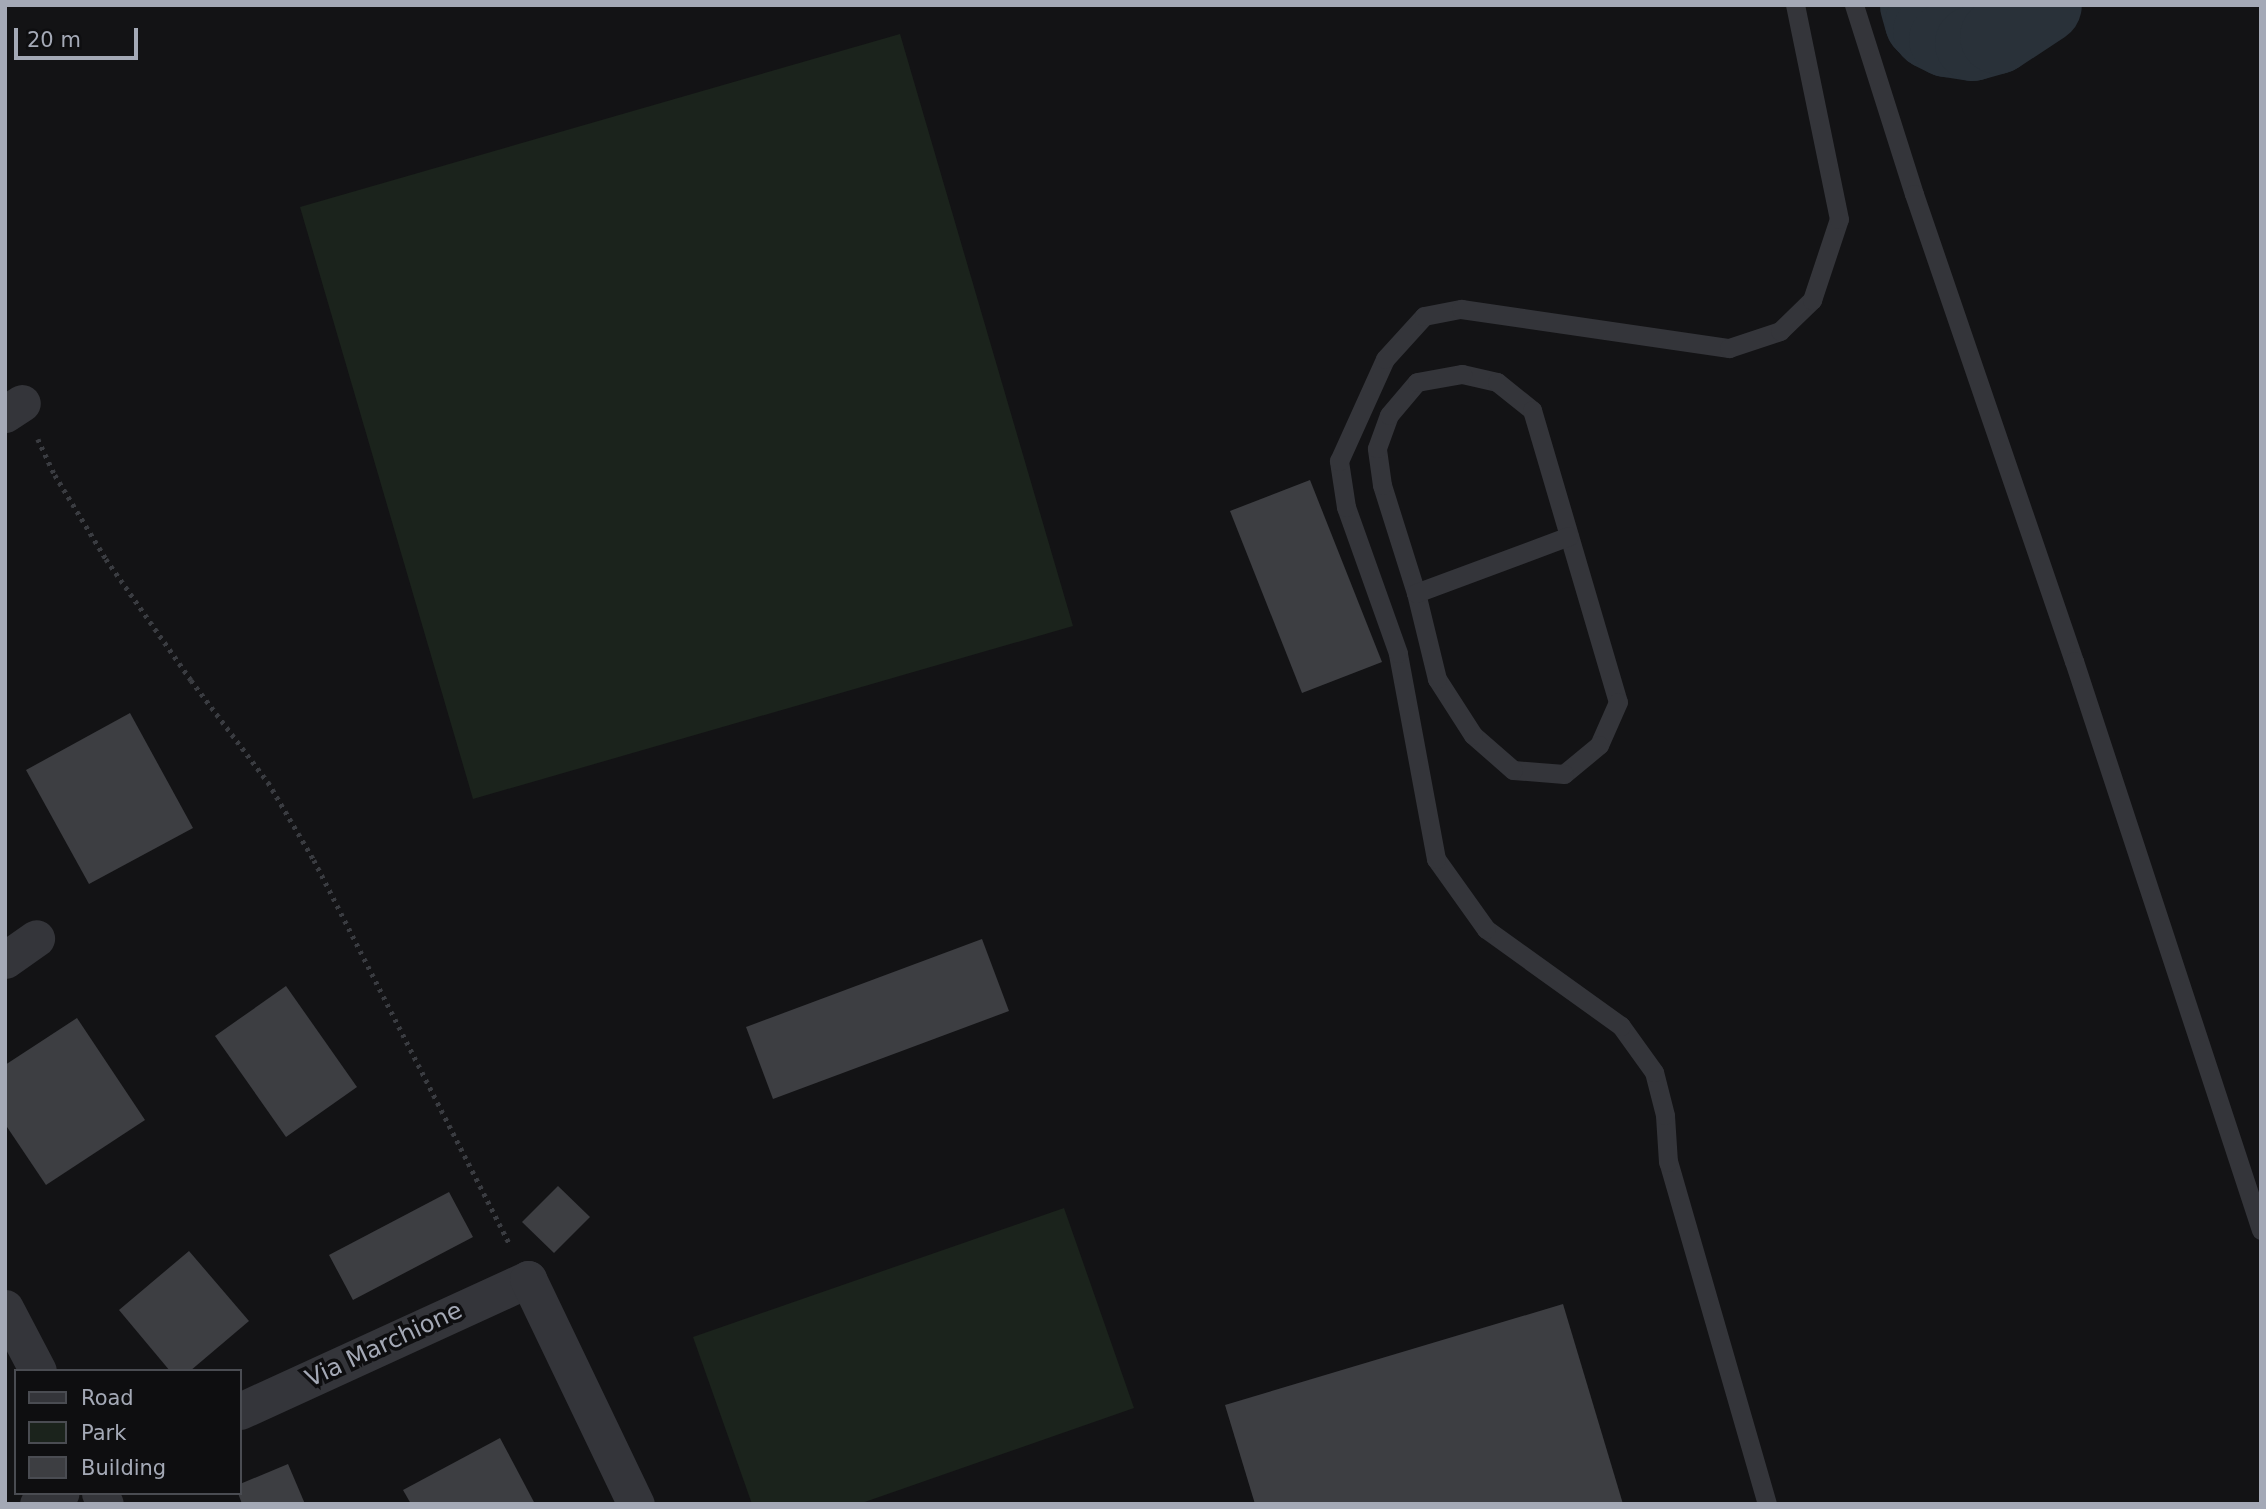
<!DOCTYPE html>
<html>
<head>
<meta charset="utf-8">
<style>
	body { margin:0 }
	#map { position:relative; width:2266px; height:1509px; overflow:hidden; background:#131315; font-family:"DejaVu Sans",sans-serif }
	div>[style] { position:absolute }
	[style*='--x'] { left:calc(var(--x)*1px); top:calc(var(--y)*1px); width:calc(var(--w)*1px); rotate:calc(var(--a)*1deg) }
	.green>* { inset:0; background:#1b231c }
	.river>* { height:75px; margin:-37.5px; padding:0 37.5px; transform-origin:37.5px; border-radius:37.5px; background:#293139 }
	.building>* { inset:0; background:#3d3e42 }
	.path>* { height:4.5px; margin-top:-2.25px; transform-origin:0; background:repeating-linear-gradient(90deg,#3a3c41 0 3.5px,transparent 0 8.5px) }
	.service>* { height:19px; margin:-9.5px; padding:0 9.5px; transform-origin:9.5px; border-radius:9.5px; background:#34353a }
	.minor>* { height:37px; margin:-18.5px; padding:0 18.5px; transform-origin:18.5px; border-radius:18.5px; background:#34353a }
	span { translate:-50% -50%; white-space:nowrap; text-align:center; line-height:1.15; -webkit-text-stroke:7px #0e0e10; paint-order:stroke }
	.street-label { font-size:24px; color:#a4a9b6 }
	.frame { position:absolute; inset:0; border:7px solid #a4a9b6; pointer-events:none }
	.legend { position:absolute; left:14px; top:1369px; width:228px; height:126px; box-sizing:border-box; background:#0e0e10; border:2px solid #4a4c52; margin:0; padding:9px 12px; list-style:none; font-size:21px; color:#a4a9b6 }
	.legend li { display:flex; align-items:center; gap:14px; height:35px }
	.legend b { width:35px; border:2px solid #4a4c52 }
	.scale { position:absolute; left:14px; top:28px; width:124px; height:32px; box-sizing:border-box; border:4px solid #a4a9b6; border-top:0; padding-left:9px; font-size:21px; line-height:24px; white-space:nowrap; color:#a4a9b6; -webkit-text-stroke:5px #0e0e10; paint-order:stroke }
</style>
</head>
<body>
<div id="map">
	<div class="green">
		<i style="clip-path:polygon(900px 34px,1073px 626px,473px 799px,300px 207px)"></i>
		<i style="clip-path:polygon(1064px 1208px,1134px 1408px,859px 1504px,752px 1504px,693px 1337px)"></i>
	</div>
	<div class="river">
		<i style="--x:1917;--y:5;--w:18;--a:74"></i>
		<i style="--x:1922;--y:22;--w:12;--a:48"></i>
		<i style="--x:1930;--y:31;--w:18;--a:27"></i>
		<i style="--x:1946;--y:39;--w:26;--a:9"></i>
		<i style="--x:1972;--y:43;--w:26;--a:-16"></i>
		<i style="--x:1997;--y:36;--w:56;--a:-33.4"></i>
	</div>
	<div class="building">
		<i style="clip-path:polygon(1310px 480px,1382px 662px,1302px 693px,1230px 511px)"></i>
		<i style="clip-path:polygon(130px 713px,193px 828px,89px 884px,26px 770px)"></i>
		<i style="clip-path:polygon(982px 939px,1009px 1011px,773px 1099px,746px 1027px)"></i>
		<i style="clip-path:polygon(286px 986px,357px 1087px,286px 1137px,215px 1036px)"></i>
		<i style="clip-path:polygon(77px 1018px,145px 1120px,46px 1185px,5px 1124px,5px 1065px)"></i>
		<i style="clip-path:polygon(558px 1186px,590px 1217px,554px 1253px,522px 1222px)"></i>
		<i style="clip-path:polygon(449px 1192px,473px 1237px,353px 1300px,329px 1255px)"></i>
		<i style="clip-path:polygon(189px 1251px,249px 1321px,190px 1371px,170px 1371px,119px 1310px)"></i>
		<i style="clip-path:polygon(1563px 1304px,1623px 1504px,1255px 1504px,1225px 1405px)"></i>
		<i style="clip-path:polygon(500px 1438px,535px 1504px,411px 1504px,403px 1490px)"></i>
		<i style="clip-path:polygon(288px 1464px,305px 1504px,242px 1504px,238px 1493px,240px 1484px)"></i>
	</div>
	<div class="path">
		<i style="--x:38;--y:439;--w:40;--a:65"></i>
		<i style="--x:55;--y:475;--w:98;--a:58.7"></i>
		<i style="--x:106;--y:559;--w:148;--a:54.9"></i>
		<i style="--x:191;--y:680;--w:128;--a:53"></i>
		<i style="--x:268;--y:782;--w:91;--a:59.5"></i>
		<i style="--x:314;--y:860;--w:431;--a:63"></i>
	</div>
	<div class="service">
		<i style="--x:1854;--y:5;--w:198;--a:72.4"></i>
		<i style="--x:1914;--y:194;--w:494;--a:71.1"></i>
		<i style="--x:2074;--y:661;--w:599;--a:71.81"></i>
		<i style="--x:1462;--y:374;--w:36;--a:13"></i>
		<i style="--x:1497;--y:382;--w:45;--a:38.7"></i>
		<i style="--x:1532;--y:410;--w:304;--a:73.6"></i>
		<i style="--x:1618;--y:702;--w:47;--a:113.8"></i>
		<i style="--x:1599;--y:745;--w:45;--a:140.4"></i>
		<i style="--x:1564;--y:774;--w:51;--a:-175.5"></i>
		<i style="--x:1513;--y:770;--w:53;--a:-138.8"></i>
		<i style="--x:1473;--y:735;--w:67;--a:-122.7"></i>
		<i style="--x:1437;--y:679;--w:89;--a:-103.7"></i>
		<i style="--x:1416;--y:593;--w:113;--a:-107.5"></i>
		<i style="--x:1382;--y:485;--w:37;--a:-98"></i>
		<i style="--x:1377;--y:448;--w:35;--a:-70"></i>
		<i style="--x:1389;--y:415;--w:43;--a:-49.7"></i>
		<i style="--x:1417;--y:382;--w:46;--a:-10.1"></i>
		<i style="--x:1416;--y:593;--w:163;--a:-20.4"></i>
		<i style="--x:1767;--y:1504;--w:356;--a:-106.1"></i>
		<i style="--x:1668;--y:1162;--w:47;--a:-93.7"></i>
		<i style="--x:1665;--y:1115;--w:44;--a:-104.3"></i>
		<i style="--x:1654;--y:1072;--w:57;--a:-125.7"></i>
		<i style="--x:1621;--y:1026;--w:166;--a:-144.3"></i>
		<i style="--x:1486;--y:929;--w:86;--a:-125.5"></i>
		<i style="--x:1436;--y:859;--w:209;--a:-100.5"></i>
		<i style="--x:1398;--y:653;--w:155;--a:-109.6"></i>
		<i style="--x:1346;--y:507;--w:47;--a:-98.7"></i>
		<i style="--x:1339;--y:461;--w:112;--a:-65.7"></i>
		<i style="--x:1385;--y:359;--w:58;--a:-47.8"></i>
		<i style="--x:1424;--y:316;--w:38;--a:-11"></i>
		<i style="--x:1461;--y:309;--w:271;--a:8.3"></i>
		<i style="--x:1729;--y:348;--w:54;--a:-18.4"></i>
		<i style="--x:1780;--y:331;--w:45;--a:-44.1"></i>
		<i style="--x:1812;--y:300;--w:85;--a:-71.6"></i>
		<i style="--x:1839;--y:219;--w:218;--a:-101.6"></i>
	</div>
	<div class="minor">
		<i style="--x:5;--y:414;--w:20;--a:-33"></i>
		<i style="--x:5;--y:960;--w:38;--a:-35"></i>
		<i style="--x:5;--y:1308;--w:71;--a:62.4"></i>
		<i style="--x:240;--y:1411;--w:317;--a:-24.6"></i>
		<i style="--x:528;--y:1279;--w:250;--a:64.4"></i>
		<i style="--x:100;--y:1493;--w:12;--a:66"></i>
		<i style="--x:38;--y:1504;--w:25;--a:-26"></i>
	</div>
	<div class="street-label">
		<span style="left:384px;top:1345px;rotate:-25deg">Via Marchione</span>
	</div>
	<div class="frame"></div>
	<ul class="legend">
	<li><b style="height:9px;background:#34353a"></b>Road</li>
	<li><b style="height:19px;background:#1b231c"></b>Park</li>
	<li><b style="height:19px;background:#3d3e42"></b>Building</li>
	</ul>
	<div class="scale">20 m</div>
</div>
</body>
</html>
